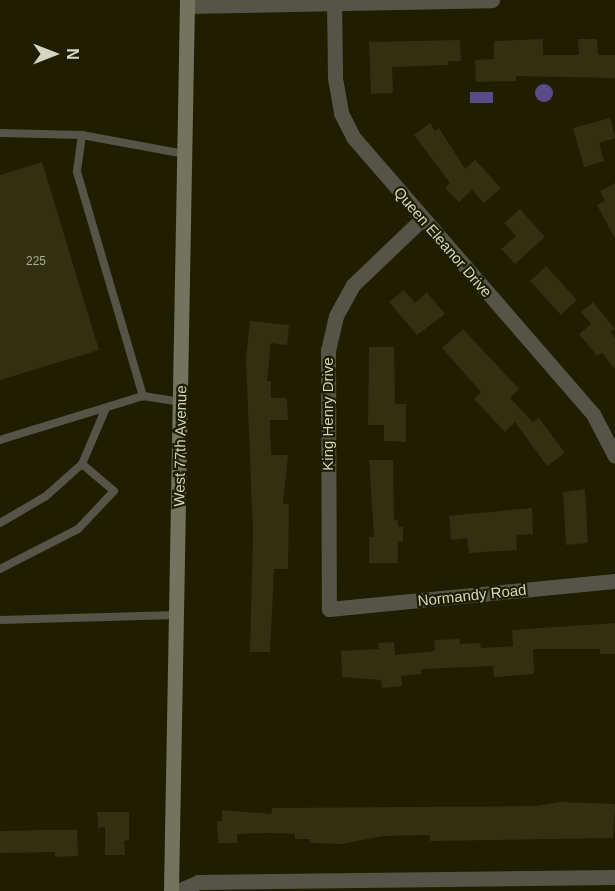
<!DOCTYPE html>
<html>
<head>
<meta charset="utf-8">
<style>
	body { margin:0 }
	#map { position:relative; width:615px; height:891px; overflow:hidden; background:#1f1e00; font-family:Helvetica,sans-serif }
	div>[style] { position:absolute }
	[style*='--x'] { left:calc(var(--x)*1px); top:calc(var(--y)*1px); width:calc(var(--w)*1px); rotate:calc(var(--a)*1deg) }
	.water>* { inset:0; background:#584b88 }
	.round { border-radius:50% }
	.building>* { inset:0; background:#313011 }
	.lane>* { height:8px; margin:-4px; padding:0 4px; transform-origin:4px; border-radius:4px; background:#555547 }
	.street>* { height:15px; margin:-7.5px; padding:0 7.5px; transform-origin:7.5px; border-radius:7.5px; background:#555547 }
	.secondary>* { height:15px; margin:-7.5px; padding:0 7.5px; transform-origin:7.5px; border-radius:7.5px; background:#74745e }
	span { translate:-50% -50%; white-space:nowrap; text-align:center; line-height:1.15; -webkit-text-stroke:4.5px #1f1e00; paint-order:stroke }
	.number-label { font-size:12px; color:#abab96 }
	.number-label span { -webkit-text-stroke-width:0 }
	.street-label { font-size:15px; color:#d4d4c2 }
	.north { position:absolute; left:24px; top:24px; width:60px; height:60px; -webkit-text-stroke:4px #1f1e00; paint-order:stroke; rotate:90deg; font-size:16px; font-weight:700; line-height:24px; text-align:center; color:#d4d4c2 }
	.north::after { content:''; display:block; margin:auto; width:21px; height:27px; background:#d4d4c2; clip-path:polygon(50% 0,100% 100%,50% 72%,0 100%) }
</style>
</head>
<body>
<div id="map">
	<div class="water">
		<i class="round" style="left:535px;top:84px;width:18px;height:18px"></i>
		<i style="clip-path:polygon(470px 92px,493px 92px,493px 103px,470px 103px)"></i>
	</div>
	<div class="building">
		<i style="clip-path:polygon(543px 39px,543px 55px,579px 55px,578px 39px,597px 39px,598px 55px,615px 55px,615px 78px,516px 76px,516px 81px,476px 82px,475px 60px,494px 59px,494px 41px)"></i>
		<i style="clip-path:polygon(460px 40px,461px 61px,448px 61px,449px 65px,392px 67px,393px 93px,371px 94px,369px 42px)"></i>
		<i style="clip-path:polygon(610px 118px,615px 138px,599px 143px,604px 161px,584px 167px,573px 128px)"></i>
		<i style="clip-path:polygon(430px 123px,435px 131px,439px 128px,465px 169px,475px 160px,501px 188px,484px 203px,472px 190px,459px 202px,445px 188px,450px 183px,414px 135px)"></i>
		<i style="clip-path:polygon(42px 162px,99px 350px,0 380px,0 175px)"></i>
		<i style="clip-path:polygon(615px 183px,615px 239px,597px 205px,605px 201px,600px 191px)"></i>
		<i style="clip-path:polygon(520px 209px,545px 237px,515px 264px,501px 249px,516px 236px,504px 223px)"></i>
		<i style="clip-path:polygon(546px 266px,577px 300px,561px 315px,530px 281px)"></i>
		<i style="clip-path:polygon(404px 290px,415px 303px,427px 292px,445px 314px,417px 335px,389px 302px)"></i>
		<i style="clip-path:polygon(593px 302px,615px 329px,610px 332px,615px 338px,615px 369px,602px 353px,597px 356px,579px 334px,591px 324px,581px 312px)"></i>
		<i style="clip-path:polygon(250px 321px,289px 325px,287px 345px,271px 343px,267px 381px,271px 381px,271px 398px,287px 398px,288px 420px,270px 420px,271px 455px,288px 455px,283px 504px,289px 504px,288px 569px,274px 569px,270px 652px,250px 652px,253px 532px,246px 360px)"></i>
		<i style="clip-path:polygon(463px 329px,519px 389px,510px 398px,533px 422px,539px 418px,565px 453px,547px 466px,515px 422px,505px 432px,474px 399px,481px 392px,442px 348px)"></i>
		<i style="clip-path:polygon(369px 347px,394px 347px,395px 404px,406px 404px,406px 442px,384px 441px,384px 425px,368px 425px)"></i>
		<i style="clip-path:polygon(369px 460px,393px 460px,394px 520px,398px 520px,398px 527px,403px 527px,403px 541px,398px 541px,398px 563px,369px 563px,369px 537px,374px 537px)"></i>
		<i style="clip-path:polygon(585px 489px,588px 543px,566px 545px,563px 492px)"></i>
		<i style="clip-path:polygon(532px 508px,533px 534px,516px 535px,517px 550px,469px 553px,467px 538px,451px 540px,449px 516px)"></i>
		<i style="clip-path:polygon(615px 623px,615px 654px,600px 654px,600px 649px,533px 649px,534px 674px,494px 677px,493px 666px,421px 669px,421px 674px,401px 676px,402px 686px,382px 688px,381px 680px,342px 677px,341px 651px,379px 649px,378px 643px,394px 642px,395px 655px,435px 651px,434px 640px,459px 639px,460px 644px,480px 643px,481px 648px,513px 646px,512px 630px)"></i>
		<i style="clip-path:polygon(560px 802px,615px 804px,613px 838px,430px 841px,430px 835px,384px 836px,341px 844px,310px 843px,310px 839px,295px 839px,295px 834px,271px 833px,237px 834px,237px 843px,218px 843px,217px 821px,222px 821px,222px 810px,271px 814px,272px 808px,537px 806px)"></i>
		<i style="clip-path:polygon(97px 812px,129px 812px,129px 840px,124px 841px,125px 855px,105px 855px,105px 827px,98px 828px)"></i>
		<i style="clip-path:polygon(42px 830px,77px 830px,78px 856px,55px 857px,55px 852px,0 853px,0 831px)"></i>
	</div>
	<div class="lane">
		<i style="--x:0;--y:133;--w:82;--a:1.4"></i>
		<i style="--x:82;--y:135;--w:105;--a:10.5"></i>
		<i style="--x:82;--y:135;--w:37;--a:98"></i>
		<i style="--x:77;--y:172;--w:234;--a:73.6"></i>
		<i style="--x:0;--y:440;--w:150;--a:-17.1"></i>
		<i style="--x:143;--y:396;--w:37;--a:9"></i>
		<i style="--x:0;--y:523;--w:53;--a:-30.4"></i>
		<i style="--x:46;--y:496;--w:48;--a:-41.6"></i>
		<i style="--x:82;--y:464;--w:61;--a:-66.8"></i>
		<i style="--x:0;--y:569;--w:88;--a:-27.1"></i>
		<i style="--x:78;--y:529;--w:52;--a:-46.5"></i>
		<i style="--x:114;--y:491;--w:42;--a:-139.8"></i>
		<i style="--x:0;--y:620;--w:177;--a:-1.6"></i>
	</div>
	<div class="street">
		<i style="--x:334;--y:2;--w:76;--a:89.2"></i>
		<i style="--x:335;--y:78;--w:36;--a:80"></i>
		<i style="--x:341;--y:113;--w:27;--a:63"></i>
		<i style="--x:353;--y:137;--w:367;--a:49.1"></i>
		<i style="--x:593;--y:414;--w:47;--a:62.4"></i>
		<i style="--x:187;--y:6;--w:305;--a:-1.1"></i>
		<i style="--x:422;--y:219;--w:95;--a:136.3"></i>
		<i style="--x:353;--y:285;--w:35;--a:119"></i>
		<i style="--x:336;--y:316;--w:35;--a:103"></i>
		<i style="--x:328;--y:350;--w:259;--a:89.8"></i>
		<i style="--x:329;--y:609;--w:287;--a:-5.6"></i>
		<i style="--x:178;--y:891;--w:22;--a:-24"></i>
		<i style="--x:198;--y:882;--w:417;--a:-0.7"></i>
	</div>
	<div class="secondary">
		<i style="--x:171;--y:891;--w:891;--a:-88.97"></i>
	</div>
	<div class="number-label">
		<span style="left:36px;top:262px">225</span>
	</div>
	<div class="street-label">
		<span style="left:443px;top:242px;rotate:49deg">Queen Eleanor Drive</span>
		<span style="left:328px;top:414px;rotate:-90deg">King Henry Drive</span>
		<span style="left:180px;top:446px;rotate:-89deg">West 77th Avenue</span>
		<span style="left:472px;top:595px;rotate:-6deg">Normandy Road</span>
	</div>
	<div class="north">N</div>
</div>
</body>
</html>
